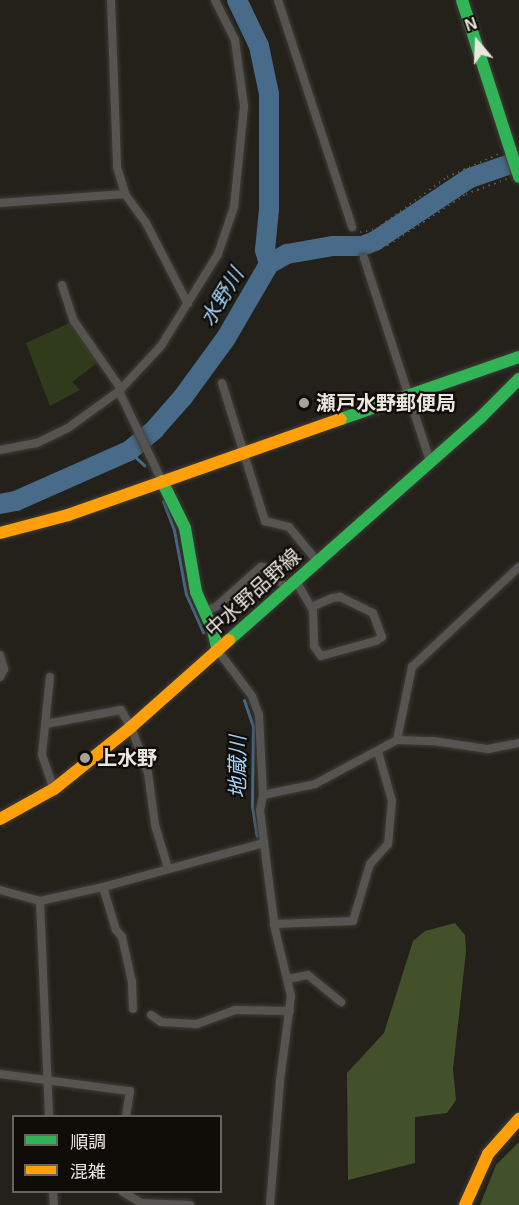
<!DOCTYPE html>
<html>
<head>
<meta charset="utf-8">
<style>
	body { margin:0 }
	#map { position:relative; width:519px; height:1205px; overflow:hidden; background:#24211b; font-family:Helvetica,"Noto Sans JP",sans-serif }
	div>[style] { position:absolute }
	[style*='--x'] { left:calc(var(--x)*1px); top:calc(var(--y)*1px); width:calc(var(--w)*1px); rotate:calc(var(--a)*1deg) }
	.green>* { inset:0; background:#2f3b1a }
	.forest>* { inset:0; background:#43512b }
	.stream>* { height:3px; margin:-1.5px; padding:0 1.5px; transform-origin:1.5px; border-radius:1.5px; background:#476b88 }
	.river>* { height:20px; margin:-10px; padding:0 10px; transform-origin:10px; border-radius:10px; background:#476b88 }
	.path>* { height:2px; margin-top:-1px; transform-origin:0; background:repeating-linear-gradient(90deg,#585753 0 1.5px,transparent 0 6px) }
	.roads { filter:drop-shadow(0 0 2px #3f3c37) drop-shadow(0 0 2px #3f3c37) }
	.street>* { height:8px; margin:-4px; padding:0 4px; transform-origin:4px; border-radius:4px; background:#565451 }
	.fast>* { height:12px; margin:-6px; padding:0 6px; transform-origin:6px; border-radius:6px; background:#30b455 }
	.slow>* { height:12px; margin:-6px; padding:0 6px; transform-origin:6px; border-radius:6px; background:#ff9f0a }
	.dots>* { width:16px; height:16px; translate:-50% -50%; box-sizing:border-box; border:3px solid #0f0c07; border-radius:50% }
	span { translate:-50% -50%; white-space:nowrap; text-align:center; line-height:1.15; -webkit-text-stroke:4.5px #0f0c07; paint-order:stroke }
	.poi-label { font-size:20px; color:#ebe7df; font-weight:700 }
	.left { translate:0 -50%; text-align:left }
	.street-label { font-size:20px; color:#ebe7df }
	.water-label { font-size:21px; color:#9fd0fb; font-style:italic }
	.legend { position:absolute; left:12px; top:1115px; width:210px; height:78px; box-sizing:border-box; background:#0f0c07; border:2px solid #67645d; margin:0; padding:8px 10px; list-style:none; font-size:18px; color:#ebe7df }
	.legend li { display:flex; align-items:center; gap:12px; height:30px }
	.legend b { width:30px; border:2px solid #67645d }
	.north { position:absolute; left:447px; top:12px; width:60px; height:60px; -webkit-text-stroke:4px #0f0c07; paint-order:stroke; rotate:341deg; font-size:16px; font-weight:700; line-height:24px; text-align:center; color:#ebe7df }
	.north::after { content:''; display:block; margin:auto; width:21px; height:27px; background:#ebe7df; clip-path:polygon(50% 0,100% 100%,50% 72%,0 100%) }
</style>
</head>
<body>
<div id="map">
	<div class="green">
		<i style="clip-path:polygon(74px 321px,101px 360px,72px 382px,80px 390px,50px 406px,26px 343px)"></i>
	</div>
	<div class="forest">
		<i style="clip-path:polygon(455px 923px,465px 935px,466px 951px,453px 1069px,456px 1100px,447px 1113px,415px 1117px,415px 1163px,348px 1180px,347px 1073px,384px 1033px,413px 941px,425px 931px)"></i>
		<i style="clip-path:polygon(519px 1142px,519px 1205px,480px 1205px,496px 1165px)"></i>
	</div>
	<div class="stream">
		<i style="--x:129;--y:451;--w:21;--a:43"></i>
		<i style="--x:163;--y:501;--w:31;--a:69"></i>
		<i style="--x:174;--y:530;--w:65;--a:79.4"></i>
		<i style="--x:186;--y:594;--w:42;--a:65.9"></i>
		<i style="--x:244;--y:700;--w:28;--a:71"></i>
		<i style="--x:253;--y:726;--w:80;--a:90.7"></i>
		<i style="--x:252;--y:806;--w:30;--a:81"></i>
	</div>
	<div class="river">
		<i style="--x:269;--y:264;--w:21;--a:-29"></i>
		<i style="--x:287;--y:254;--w:47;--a:-9.9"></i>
		<i style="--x:333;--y:246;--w:29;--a:0"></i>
		<i style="--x:362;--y:246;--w:14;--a:-21"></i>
		<i style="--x:375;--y:241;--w:114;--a:-33.6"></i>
		<i style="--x:470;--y:178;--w:52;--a:-19.1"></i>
		<i style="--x:0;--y:504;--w:16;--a:-11"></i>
		<i style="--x:16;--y:501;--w:124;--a:-23.9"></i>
		<i style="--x:129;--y:451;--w:33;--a:-40"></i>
		<i style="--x:154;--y:430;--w:44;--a:-48.7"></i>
		<i style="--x:183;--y:397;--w:73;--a:-53.9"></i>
		<i style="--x:226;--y:338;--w:86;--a:-59.8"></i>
		<i style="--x:269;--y:264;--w:15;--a:-106"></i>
		<i style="--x:265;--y:250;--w:41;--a:-84.4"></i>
		<i style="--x:269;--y:209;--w:115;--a:-90"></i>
		<i style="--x:269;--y:94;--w:49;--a:-101.8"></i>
		<i style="--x:259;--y:46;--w:51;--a:-115.6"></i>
	</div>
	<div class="path">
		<i style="--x:360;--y:232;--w:16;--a:-11"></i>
		<i style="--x:376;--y:229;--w:88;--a:-36.2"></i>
		<i style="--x:447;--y:177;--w:57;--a:-23.9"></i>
		<i style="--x:370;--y:253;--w:20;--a:-24"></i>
		<i style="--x:388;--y:245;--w:93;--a:-33.2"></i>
		<i style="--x:466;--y:194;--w:44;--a:-20.1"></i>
	</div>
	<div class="roads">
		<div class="street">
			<i style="--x:111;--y:0;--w:167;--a:87.9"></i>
			<i style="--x:117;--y:167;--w:28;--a:73"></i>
			<i style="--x:125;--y:194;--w:36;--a:54"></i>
			<i style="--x:146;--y:223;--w:91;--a:62.6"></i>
			<i style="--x:278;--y:0;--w:239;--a:71.9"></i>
			<i style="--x:0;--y:203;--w:125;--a:-4.1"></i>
			<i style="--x:364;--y:258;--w:213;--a:72"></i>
			<i style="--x:62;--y:285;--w:38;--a:72"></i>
			<i style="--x:74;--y:321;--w:83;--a:55.3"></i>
			<i style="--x:222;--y:383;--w:145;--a:72.7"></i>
			<i style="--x:265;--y:521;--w:25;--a:14"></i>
			<i style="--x:289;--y:527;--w:44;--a:50.5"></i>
			<i style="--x:119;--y:391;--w:100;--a:64.5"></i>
			<i style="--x:0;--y:450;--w:38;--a:-11"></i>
			<i style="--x:37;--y:443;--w:34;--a:-26"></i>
			<i style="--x:68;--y:428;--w:63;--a:-36"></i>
			<i style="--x:119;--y:391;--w:62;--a:-47"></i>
			<i style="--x:161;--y:346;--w:108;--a:-58.2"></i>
			<i style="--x:218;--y:254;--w:50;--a:-71.2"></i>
			<i style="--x:234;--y:207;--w:101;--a:-84.3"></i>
			<i style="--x:244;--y:106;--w:67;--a:-97.8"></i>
			<i style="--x:235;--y:40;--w:45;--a:-116.6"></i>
			<i style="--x:296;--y:581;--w:34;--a:60"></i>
			<i style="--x:313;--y:611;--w:35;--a:88"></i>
			<i style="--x:314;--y:646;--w:12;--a:55"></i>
			<i style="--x:321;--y:656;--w:57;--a:-15.3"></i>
			<i style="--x:376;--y:641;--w:7;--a:-34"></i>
			<i style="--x:382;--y:637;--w:26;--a:-111"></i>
			<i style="--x:373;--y:613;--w:37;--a:-154"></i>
			<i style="--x:340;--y:597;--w:8;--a:173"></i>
			<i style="--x:332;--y:598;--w:22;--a:156"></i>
			<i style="--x:205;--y:612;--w:13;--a:-27"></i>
			<i style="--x:217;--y:606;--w:59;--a:-41.6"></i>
			<i style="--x:261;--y:567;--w:7;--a:8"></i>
			<i style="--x:268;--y:568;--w:28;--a:48"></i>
			<i style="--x:218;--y:651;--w:56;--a:52.9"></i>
			<i style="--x:252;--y:696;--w:20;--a:70"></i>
			<i style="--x:259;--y:715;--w:80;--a:87.1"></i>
			<i style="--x:263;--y:795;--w:15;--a:101"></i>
			<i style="--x:260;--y:810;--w:33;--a:83"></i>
			<i style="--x:264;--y:843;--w:87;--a:82.7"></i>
			<i style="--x:275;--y:929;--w:69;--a:76.6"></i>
			<i style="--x:291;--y:996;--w:86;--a:97.4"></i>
			<i style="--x:280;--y:1081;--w:124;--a:94.6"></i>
			<i style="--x:0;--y:655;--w:15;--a:74"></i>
			<i style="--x:4;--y:669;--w:9;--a:117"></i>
			<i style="--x:50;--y:677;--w:78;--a:95.9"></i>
			<i style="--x:42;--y:755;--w:36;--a:71"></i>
			<i style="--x:46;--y:724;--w:76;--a:-10.6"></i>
			<i style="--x:121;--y:710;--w:20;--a:60"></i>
			<i style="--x:131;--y:727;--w:49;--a:69.7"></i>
			<i style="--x:148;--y:773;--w:52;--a:82.3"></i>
			<i style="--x:155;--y:825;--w:45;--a:73.2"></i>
			<i style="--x:397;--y:740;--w:75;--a:-78.4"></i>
			<i style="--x:412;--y:667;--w:146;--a:-43.1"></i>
			<i style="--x:263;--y:795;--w:53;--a:-11.9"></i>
			<i style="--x:315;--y:784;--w:93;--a:-28.2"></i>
			<i style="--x:397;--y:740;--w:36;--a:2"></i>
			<i style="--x:433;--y:741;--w:56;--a:8.3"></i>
			<i style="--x:488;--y:749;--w:32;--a:-11"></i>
			<i style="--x:103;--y:887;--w:45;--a:73.2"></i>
			<i style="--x:116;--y:930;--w:9;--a:49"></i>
			<i style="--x:122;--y:937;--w:46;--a:77.5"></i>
			<i style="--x:132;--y:982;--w:27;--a:88"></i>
			<i style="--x:0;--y:890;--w:41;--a:15.4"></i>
			<i style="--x:40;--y:901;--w:65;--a:-12.5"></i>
			<i style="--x:103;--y:887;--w:167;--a:-15.3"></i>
			<i style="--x:40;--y:901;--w:215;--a:87.6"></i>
			<i style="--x:274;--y:924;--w:79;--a:-2.2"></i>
			<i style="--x:353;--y:921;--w:59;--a:-73.4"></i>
			<i style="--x:370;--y:864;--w:27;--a:-48"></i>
			<i style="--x:388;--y:844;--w:10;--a:-84"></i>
			<i style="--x:389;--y:834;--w:33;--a:-85"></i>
			<i style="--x:392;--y:801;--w:51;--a:-105.9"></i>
			<i style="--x:288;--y:979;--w:20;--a:-11"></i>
			<i style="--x:308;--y:975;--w:43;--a:39.3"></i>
			<i style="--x:151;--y:1015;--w:12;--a:35"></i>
			<i style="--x:161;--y:1022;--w:36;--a:3"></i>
			<i style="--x:197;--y:1024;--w:40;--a:-20.2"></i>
			<i style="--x:235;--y:1010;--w:55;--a:1"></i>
			<i style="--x:0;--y:1074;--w:131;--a:7.5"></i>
			<i style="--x:130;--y:1091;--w:25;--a:99"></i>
			<i style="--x:53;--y:1192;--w:13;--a:86"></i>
			<i style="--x:123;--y:1192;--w:21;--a:31"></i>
			<i style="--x:141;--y:1203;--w:49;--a:2.3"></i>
		</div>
		<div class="fast">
			<i style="--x:462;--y:0;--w:186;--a:72.1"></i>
			<i style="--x:341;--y:419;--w:188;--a:-19.2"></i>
			<i style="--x:162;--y:481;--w:52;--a:63.9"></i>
			<i style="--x:185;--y:528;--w:65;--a:80.2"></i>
			<i style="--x:196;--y:592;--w:42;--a:65.9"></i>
			<i style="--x:213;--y:630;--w:22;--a:77"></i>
			<i style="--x:229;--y:640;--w:337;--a:-41.5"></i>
			<i style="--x:481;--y:417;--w:54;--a:-45"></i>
		</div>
		<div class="slow">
			<i style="--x:0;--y:533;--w:70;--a:-14.8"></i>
			<i style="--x:68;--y:515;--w:289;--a:-19.4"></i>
			<i style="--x:0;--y:819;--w:62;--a:-29.1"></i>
			<i style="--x:54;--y:789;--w:99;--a:-38.8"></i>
			<i style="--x:131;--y:727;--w:131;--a:-41.6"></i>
			<i style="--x:465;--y:1205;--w:56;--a:-65.7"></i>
			<i style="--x:488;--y:1154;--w:47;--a:-48.5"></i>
		</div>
	</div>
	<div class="dots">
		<i style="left:304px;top:403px;background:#a5a29a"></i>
		<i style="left:85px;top:758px;background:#a5a29a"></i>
	</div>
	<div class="poi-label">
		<span class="left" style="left:316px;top:403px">瀬戸水野郵便局</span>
		<span class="left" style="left:97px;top:758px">上水野</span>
	</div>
	<div class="street-label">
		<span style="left:253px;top:593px;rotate:-42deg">中水野品野線</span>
	</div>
	<div class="water-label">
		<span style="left:222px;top:297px;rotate:-59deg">水野川</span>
		<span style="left:238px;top:767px;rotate:-90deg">地蔵川</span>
	</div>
	<ul class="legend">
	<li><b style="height:8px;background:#30b455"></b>順調</li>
	<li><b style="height:8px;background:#ff9f0a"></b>混雑</li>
	</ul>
	<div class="north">N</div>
</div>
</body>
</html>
